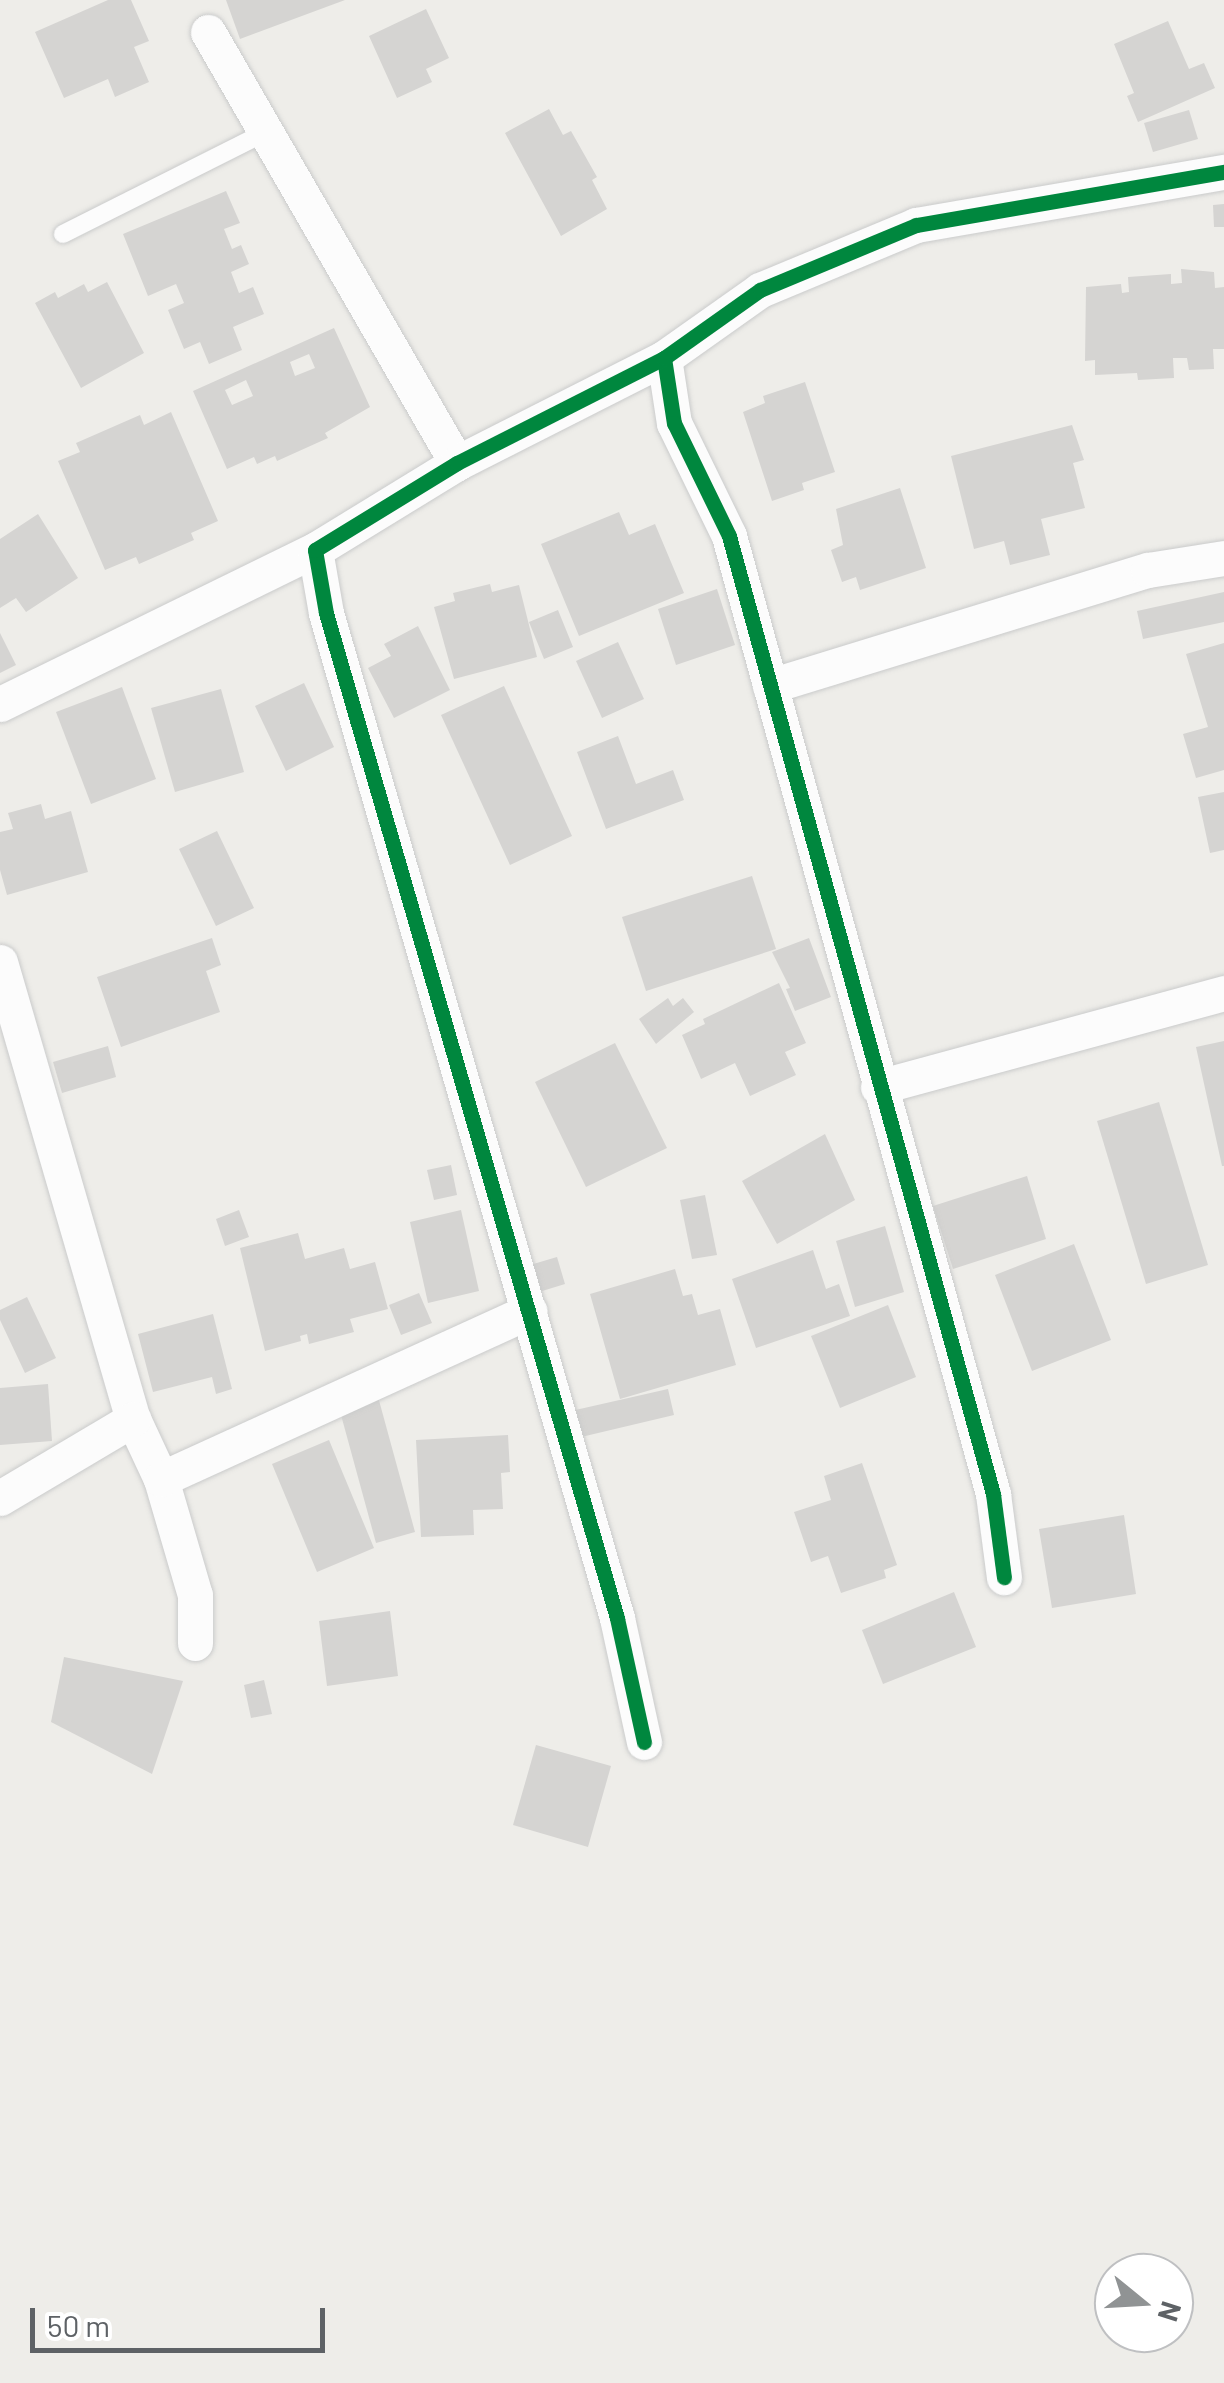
<!DOCTYPE html>
<html>
<head>
<meta charset="utf-8">
<style>
	body { margin:0 }
	#map { position:relative; width:1224px; height:2383px; overflow:hidden; background:#eeede9; font-family:Barlow,sans-serif }
	div>[style] { position:absolute }
	[style*='--x'] { left:calc(var(--x)*1px); top:calc(var(--y)*1px); width:calc(var(--w)*1px); rotate:calc(var(--a)*1deg) }
	.building>* { inset:0; background:#d5d4d2 }
	.roads { filter:drop-shadow(0 0 2px #cacbcb) drop-shadow(0 0 2px #cacbcb) }
	.lane>* { height:18px; margin:-9px; padding:0 9px; transform-origin:9px; border-radius:9px; background:#fcfcfc }
	.street>* { height:35px; margin:-17.5px; padding:0 17.5px; transform-origin:17.5px; border-radius:17.5px; background:#fcfcfc }
	.cycleway>* { height:15px; margin:-7.5px; padding:0 7.5px; transform-origin:7.5px; border-radius:7.5px; background:#00873e }
	span { translate:-50% -50%; white-space:nowrap; text-align:center; line-height:1.15; -webkit-text-stroke:10px #fff; paint-order:stroke }
	.north { position:absolute; left:1094px; top:2253px; width:100px; height:100px; box-sizing:border-box; background:#fff; border:2px solid #bfc0c2; border-radius:50%; rotate:108deg; font-size:28px; font-weight:700; line-height:40px; text-align:center; color:#5e6266 }
	.north::after { content:''; display:block; margin:auto; width:35px; height:45px; background:#909394; clip-path:polygon(50% 0,100% 100%,50% 72%,0 100%) }
	.scale { position:absolute; left:30px; top:2308px; width:295px; height:45px; box-sizing:border-box; border:5px solid #5e6266; border-top:0; padding-left:12px; font-size:30px; line-height:35px; white-space:nowrap; color:#5e6266; -webkit-text-stroke:8px #fff; paint-order:stroke }
</style>
</head>
<body>
<div id="map">
	<div class="building">
		<i style="clip-path:polygon(108px 0,131px 0,149px 41px,134px 47px,149px 82px,115px 97px,108px 79px,64px 98px,35px 32px)"></i>
		<i style="clip-path:polygon(226px 0,345px 0,240px 39px)"></i>
		<i style="clip-path:polygon(426px 9px,449px 58px,426px 69px,432px 82px,397px 98px,369px 36px)"></i>
		<i style="clip-path:polygon(1168px 21px,1189px 69px,1204px 63px,1215px 88px,1138px 122px,1127px 96px,1134px 93px,1114px 44px)"></i>
		<i style="clip-path:polygon(549px 109px,563px 135px,571px 131px,597px 177px,592px 180px,607px 209px,561px 236px,505px 133px)"></i>
		<i style="clip-path:polygon(1189px 110px,1198px 139px,1153px 152px,1144px 123px)"></i>
		<i style="clip-path:polygon(226px 191px,240px 223px,224px 229px,232px 249px,241px 245px,249px 264px,231px 272px,239px 293px,253px 287px,264px 314px,233px 327px,242px 350px,209px 364px,200px 342px,184px 349px,168px 310px,184px 303px,176px 284px,148px 296px,123px 234px)"></i>
		<i style="clip-path:polygon(1224px 204px,1224px 227px,1214px 227px,1213px 205px)"></i>
		<i style="clip-path:polygon(1181px 269px,1214px 272px,1215px 288px,1224px 287px,1224px 349px,1213px 349px,1214px 369px,1189px 370px,1187px 358px,1173px 358px,1174px 378px,1138px 380px,1137px 373px,1095px 375px,1095px 360px,1085px 361px,1086px 287px,1121px 284px,1122px 293px,1129px 292px,1128px 277px,1171px 274px,1171px 284px,1182px 283px)"></i>
		<i style="clip-path:polygon(107px 282px,144px 353px,81px 388px,35px 303px,55px 292px,58px 298px,84px 284px,88px 292px)"></i>
		<i style="clip-path:polygon(evenodd,334px 328px,370px 407px,325px 433px,328px 438px,277px 461px,275px 456px,257px 464px,254px 457px,227px 469px,193px 391px,334px 328px,309px 354px,315px 368px,295px 376px,290px 362px,309px 354px,334px 328px,246px 380px,253px 396px,232px 405px,225px 390px,246px 380px)"></i>
		<i style="clip-path:polygon(805px 382px,835px 472px,802px 483px,804px 490px,772px 501px,743px 412px,765px 403px,763px 396px)"></i>
		<i style="clip-path:polygon(171px 412px,218px 521px,191px 533px,194px 540px,139px 564px,136px 557px,105px 570px,58px 461px,80px 452px,76px 443px,140px 415px,144px 425px)"></i>
		<i style="clip-path:polygon(1072px 425px,1084px 460px,1073px 463px,1085px 508px,1041px 519px,1050px 555px,1010px 565px,1004px 541px,974px 549px,951px 456px)"></i>
		<i style="clip-path:polygon(900px 488px,926px 568px,860px 590px,856px 577px,842px 582px,831px 550px,843px 545px,836px 509px)"></i>
		<i style="clip-path:polygon(619px 512px,629px 535px,655px 524px,684px 593px,579px 636px,541px 544px)"></i>
		<i style="clip-path:polygon(38px 514px,78px 578px,26px 612px,16px 598px,0 608px,0 539px)"></i>
		<i style="clip-path:polygon(490px 584px,492px 592px,519px 585px,537px 657px,454px 679px,434px 607px,455px 601px,453px 593px)"></i>
		<i style="clip-path:polygon(717px 589px,735px 645px,676px 665px,658px 609px)"></i>
		<i style="clip-path:polygon(1224px 592px,1224px 622px,1143px 639px,1137px 611px)"></i>
		<i style="clip-path:polygon(558px 610px,573px 647px,544px 659px,529px 622px)"></i>
		<i style="clip-path:polygon(418px 626px,450px 690px,394px 718px,368px 668px,391px 656px,384px 644px)"></i>
		<i style="clip-path:polygon(0 633px,16px 665px,0 673px)"></i>
		<i style="clip-path:polygon(618px 642px,644px 699px,602px 718px,576px 661px)"></i>
		<i style="clip-path:polygon(1224px 643px,1224px 770px,1196px 778px,1183px 734px,1208px 727px,1186px 654px)"></i>
		<i style="clip-path:polygon(304px 683px,334px 747px,286px 771px,255px 706px)"></i>
		<i style="clip-path:polygon(504px 686px,572px 836px,510px 865px,441px 715px)"></i>
		<i style="clip-path:polygon(122px 687px,156px 779px,91px 804px,56px 712px)"></i>
		<i style="clip-path:polygon(221px 689px,244px 772px,175px 792px,151px 708px)"></i>
		<i style="clip-path:polygon(618px 736px,636px 784px,673px 770px,684px 800px,606px 829px,577px 752px)"></i>
		<i style="clip-path:polygon(1224px 792px,1224px 850px,1210px 853px,1198px 797px)"></i>
		<i style="clip-path:polygon(41px 804px,45px 819px,71px 811px,88px 872px,7px 895px,0 870px,0 832px,13px 829px,8px 813px)"></i>
		<i style="clip-path:polygon(217px 831px,254px 908px,216px 926px,179px 849px)"></i>
		<i style="clip-path:polygon(752px 876px,776px 949px,646px 991px,622px 917px)"></i>
		<i style="clip-path:polygon(212px 938px,221px 965px,206px 971px,220px 1012px,121px 1047px,97px 977px)"></i>
		<i style="clip-path:polygon(809px 938px,831px 997px,795px 1011px,786px 989px,790px 988px,772px 952px)"></i>
		<i style="clip-path:polygon(779px 983px,806px 1043px,785px 1052px,796px 1075px,750px 1096px,735px 1063px,701px 1079px,682px 1035px,705px 1024px,703px 1019px)"></i>
		<i style="clip-path:polygon(668px 998px,673px 1006px,683px 998px,694px 1012px,656px 1044px,639px 1019px)"></i>
		<i style="clip-path:polygon(1224px 1041px,1224px 1166px,1222px 1166px,1196px 1047px)"></i>
		<i style="clip-path:polygon(615px 1043px,667px 1148px,586px 1187px,535px 1082px)"></i>
		<i style="clip-path:polygon(108px 1046px,116px 1077px,62px 1093px,53px 1062px)"></i>
		<i style="clip-path:polygon(1159px 1102px,1208px 1265px,1146px 1284px,1097px 1121px)"></i>
		<i style="clip-path:polygon(825px 1134px,855px 1200px,777px 1244px,742px 1181px)"></i>
		<i style="clip-path:polygon(451px 1165px,457px 1195px,434px 1200px,427px 1170px)"></i>
		<i style="clip-path:polygon(1027px 1176px,1046px 1239px,953px 1269px,933px 1206px)"></i>
		<i style="clip-path:polygon(705px 1195px,717px 1255px,692px 1259px,680px 1200px)"></i>
		<i style="clip-path:polygon(239px 1210px,249px 1237px,225px 1246px,216px 1219px)"></i>
		<i style="clip-path:polygon(461px 1210px,479px 1291px,428px 1303px,410px 1222px)"></i>
		<i style="clip-path:polygon(885px 1226px,904px 1292px,855px 1307px,836px 1241px)"></i>
		<i style="clip-path:polygon(298px 1233px,305px 1259px,344px 1248px,350px 1269px,375px 1262px,388px 1309px,350px 1319px,354px 1332px,309px 1344px,307px 1334px,300px 1336px,301px 1341px,265px 1351px,240px 1248px)"></i>
		<i style="clip-path:polygon(1074px 1244px,1111px 1340px,1032px 1371px,995px 1275px)"></i>
		<i style="clip-path:polygon(813px 1250px,826px 1289px,839px 1284px,850px 1316px,756px 1348px,732px 1279px)"></i>
		<i style="clip-path:polygon(557px 1257px,565px 1284px,539px 1292px,530px 1265px)"></i>
		<i style="clip-path:polygon(675px 1269px,683px 1296px,692px 1294px,698px 1315px,720px 1309px,736px 1365px,620px 1399px,590px 1294px)"></i>
		<i style="clip-path:polygon(419px 1293px,432px 1323px,401px 1335px,389px 1305px)"></i>
		<i style="clip-path:polygon(27px 1297px,56px 1358px,25px 1373px,0 1320px,0 1310px)"></i>
		<i style="clip-path:polygon(888px 1305px,916px 1377px,840px 1408px,811px 1336px)"></i>
		<i style="clip-path:polygon(213px 1314px,232px 1389px,216px 1394px,212px 1377px,153px 1392px,138px 1334px)"></i>
		<i style="clip-path:polygon(48px 1384px,52px 1441px,0 1445px,0 1388px)"></i>
		<i style="clip-path:polygon(668px 1389px,674px 1415px,577px 1438px,571px 1411px)"></i>
		<i style="clip-path:polygon(377px 1393px,415px 1532px,376px 1543px,338px 1404px)"></i>
		<i style="clip-path:polygon(508px 1435px,510px 1472px,501px 1473px,503px 1509px,473px 1510px,474px 1535px,421px 1537px,416px 1440px)"></i>
		<i style="clip-path:polygon(329px 1440px,374px 1548px,317px 1572px,272px 1464px)"></i>
		<i style="clip-path:polygon(862px 1463px,897px 1565px,884px 1570px,886px 1578px,841px 1593px,828px 1556px,811px 1562px,794px 1512px,831px 1500px,824px 1476px)"></i>
		<i style="clip-path:polygon(1124px 1515px,1136px 1594px,1052px 1608px,1039px 1529px)"></i>
		<i style="clip-path:polygon(954px 1592px,976px 1647px,883px 1684px,862px 1630px)"></i>
		<i style="clip-path:polygon(390px 1611px,398px 1676px,327px 1686px,319px 1621px)"></i>
		<i style="clip-path:polygon(64px 1657px,183px 1681px,152px 1774px,51px 1722px)"></i>
		<i style="clip-path:polygon(264px 1680px,272px 1714px,251px 1718px,244px 1685px)"></i>
		<i style="clip-path:polygon(536px 1745px,611px 1766px,588px 1847px,513px 1825px)"></i>
	</div>
	<div class="roads">
		<div class="lane">
			<i style="--x:63;--y:234;--w:227;--a:-26.7"></i>
		</div>
		<div class="street">
			<i style="--x:208;--y:32;--w:498;--a:60"></i>
			<i style="--x:664;--y:358;--w:66;--a:81.3"></i>
			<i style="--x:674;--y:423;--w:126;--a:64"></i>
			<i style="--x:729;--y:536;--w:994;--a:74.59"></i>
			<i style="--x:993;--y:1494;--w:84;--a:82.5"></i>
			<i style="--x:770;--y:686;--w:395;--a:-17.1"></i>
			<i style="--x:1148;--y:570;--w:77;--a:-9"></i>
			<i style="--x:0;--y:704;--w:351;--a:-26.1"></i>
			<i style="--x:0;--y:962;--w:476;--a:73.8"></i>
			<i style="--x:133;--y:1419;--w:66;--a:65"></i>
			<i style="--x:161;--y:1479;--w:121;--a:73.7"></i>
			<i style="--x:195;--y:1595;--w:48;--a:90"></i>
			<i style="--x:878;--y:1087;--w:359;--a:-15.2"></i>
			<i style="--x:161;--y:1479;--w:405;--a:-24.5"></i>
			<i style="--x:0;--y:1498;--w:155;--a:-30.7"></i>
			<i style="--x:644;--y:1742;--w:127;--a:-102.3"></i>
			<i style="--x:617;--y:1618;--w:1046;--a:-106.15"></i>
			<i style="--x:326;--y:613;--w:64;--a:-99.9"></i>
			<i style="--x:315;--y:550;--w:167;--a:-31.5"></i>
			<i style="--x:457;--y:463;--w:232;--a:-26.9"></i>
			<i style="--x:664;--y:358;--w:118;--a:-35.3"></i>
			<i style="--x:760;--y:290;--w:169;--a:-22.6"></i>
			<i style="--x:916;--y:225;--w:313;--a:-9.8"></i>
		</div>
	</div>
	<div class="cycleway">
		<i style="--x:664;--y:358;--w:66;--a:81.3"></i>
		<i style="--x:674;--y:423;--w:126;--a:64"></i>
		<i style="--x:729;--y:536;--w:994;--a:74.59"></i>
		<i style="--x:993;--y:1494;--w:84;--a:82.5"></i>
		<i style="--x:644;--y:1742;--w:127;--a:-102.3"></i>
		<i style="--x:617;--y:1618;--w:1046;--a:-106.15"></i>
		<i style="--x:326;--y:613;--w:64;--a:-99.9"></i>
		<i style="--x:315;--y:550;--w:167;--a:-31.5"></i>
		<i style="--x:457;--y:463;--w:232;--a:-26.9"></i>
		<i style="--x:664;--y:358;--w:118;--a:-35.3"></i>
		<i style="--x:760;--y:290;--w:169;--a:-22.6"></i>
		<i style="--x:916;--y:225;--w:313;--a:-9.8"></i>
	</div>
	<div class="north">N</div>
	<div class="scale">50 m</div>
</div>
</body>
</html>
